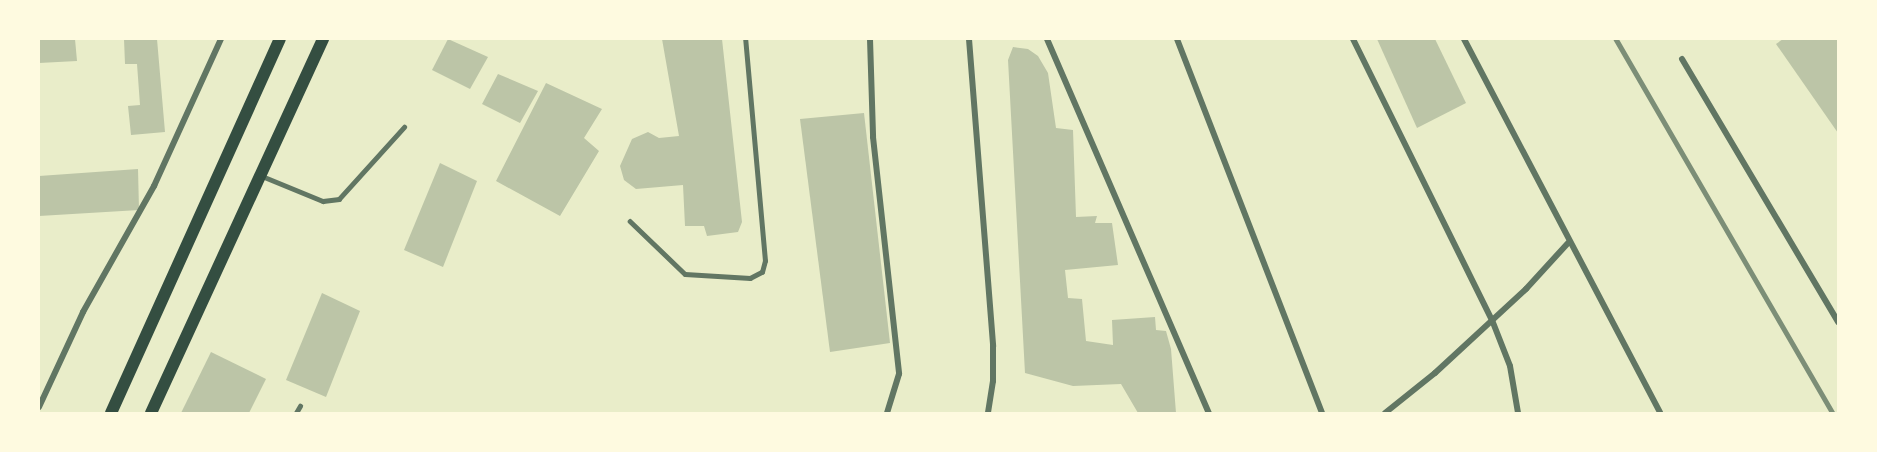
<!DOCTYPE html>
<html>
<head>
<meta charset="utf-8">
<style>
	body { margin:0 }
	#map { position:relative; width:1877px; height:452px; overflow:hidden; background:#e9edc9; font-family:Quicksand,sans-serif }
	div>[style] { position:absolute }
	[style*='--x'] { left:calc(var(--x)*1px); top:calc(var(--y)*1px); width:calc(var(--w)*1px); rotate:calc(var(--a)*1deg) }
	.building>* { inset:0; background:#bcc5a7 }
	.service>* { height:4.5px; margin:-2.25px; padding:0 2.25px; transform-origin:2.25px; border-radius:2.25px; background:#617663 }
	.minor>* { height:6px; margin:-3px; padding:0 3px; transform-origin:3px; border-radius:3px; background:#617663 }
	.secondary>* { height:12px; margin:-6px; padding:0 6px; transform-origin:6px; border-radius:6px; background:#344e41 }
	.rail>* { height:4.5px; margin:-2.25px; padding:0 2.25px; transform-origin:2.25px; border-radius:2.25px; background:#7c8e77 }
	span { translate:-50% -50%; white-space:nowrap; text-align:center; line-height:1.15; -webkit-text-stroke:6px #fefae0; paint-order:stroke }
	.frame { position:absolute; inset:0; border:40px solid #fefae0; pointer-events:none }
</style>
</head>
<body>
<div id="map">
	<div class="building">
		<i style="clip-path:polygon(39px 39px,75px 39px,77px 61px,39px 63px)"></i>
		<i style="clip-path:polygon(124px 39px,157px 39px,165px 132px,131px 135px,128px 106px,140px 105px,137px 64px,125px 64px)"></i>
		<i style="clip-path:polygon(448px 39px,488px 57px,470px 89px,432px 70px)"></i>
		<i style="clip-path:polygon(662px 39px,722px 39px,742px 222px,738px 232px,707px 236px,704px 226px,685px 226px,683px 185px,636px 189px,624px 180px,620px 166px,632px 139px,648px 132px,659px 138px,679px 136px)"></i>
		<i style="clip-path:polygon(1377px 39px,1435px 39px,1466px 103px,1417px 128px)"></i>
		<i style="clip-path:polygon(1783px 39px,1838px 39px,1838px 133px,1776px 44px)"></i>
		<i style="clip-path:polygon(1013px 47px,1028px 49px,1038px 56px,1048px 73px,1056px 128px,1073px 130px,1076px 217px,1097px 216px,1095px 223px,1112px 223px,1118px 265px,1065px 270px,1068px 298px,1082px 299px,1086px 341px,1113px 345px,1112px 320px,1155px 317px,1156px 330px,1166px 331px,1171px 349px,1176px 413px,1138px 413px,1121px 384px,1073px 386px,1025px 373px,1008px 60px)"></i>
		<i style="clip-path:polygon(498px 74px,538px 91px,520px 123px,482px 104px)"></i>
		<i style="clip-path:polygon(546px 83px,602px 109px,584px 138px,599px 151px,560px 216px,496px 181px)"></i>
		<i style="clip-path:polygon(864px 113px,890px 343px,830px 352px,800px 119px)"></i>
		<i style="clip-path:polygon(440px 163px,477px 181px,443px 267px,404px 250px)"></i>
		<i style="clip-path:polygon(138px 169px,139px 210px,39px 216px,39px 176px)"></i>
		<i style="clip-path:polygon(322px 293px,360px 311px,326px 397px,286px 380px)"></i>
		<i style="clip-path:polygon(211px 352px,266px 379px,249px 413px,181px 413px)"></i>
	</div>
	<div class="service">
		<i style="--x:262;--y:176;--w:66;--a:22.3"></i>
		<i style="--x:323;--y:201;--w:16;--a:-7"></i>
		<i style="--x:339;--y:199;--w:97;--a:-47.9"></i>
		<i style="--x:630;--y:221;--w:76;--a:43.9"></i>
		<i style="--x:685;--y:274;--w:65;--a:3.5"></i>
		<i style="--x:750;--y:278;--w:13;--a:-27"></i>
		<i style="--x:762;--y:272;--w:11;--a:-75"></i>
		<i style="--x:765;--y:261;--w:223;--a:-95.1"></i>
		<i style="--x:296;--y:413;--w:8;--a:-60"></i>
	</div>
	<div class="minor">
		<i style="--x:870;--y:39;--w:98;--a:88.2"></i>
		<i style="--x:873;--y:137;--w:238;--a:83.7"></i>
		<i style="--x:899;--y:374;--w:41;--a:107.1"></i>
		<i style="--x:969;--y:39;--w:308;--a:85.5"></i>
		<i style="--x:993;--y:346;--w:35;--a:90"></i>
		<i style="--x:993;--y:381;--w:32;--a:99"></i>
		<i style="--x:1047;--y:39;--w:408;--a:66.6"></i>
		<i style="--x:1177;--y:39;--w:401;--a:68.8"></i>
		<i style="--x:1353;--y:39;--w:313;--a:63.7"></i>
		<i style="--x:1492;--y:320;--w:49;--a:68.6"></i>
		<i style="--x:1510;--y:366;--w:48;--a:80.3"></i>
		<i style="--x:1464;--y:39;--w:422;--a:62.3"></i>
		<i style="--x:1682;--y:59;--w:306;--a:59.3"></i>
		<i style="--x:39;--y:407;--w:105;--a:-65.1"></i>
		<i style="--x:83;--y:312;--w:145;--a:-60.6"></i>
		<i style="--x:154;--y:186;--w:162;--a:-65.5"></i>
		<i style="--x:1385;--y:413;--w:64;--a:-38.7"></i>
		<i style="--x:1435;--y:373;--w:124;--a:-42.7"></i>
		<i style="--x:1526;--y:289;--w:62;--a:-47.6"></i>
	</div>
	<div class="secondary">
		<i style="--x:111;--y:413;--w:410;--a:-65.7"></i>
		<i style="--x:151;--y:413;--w:412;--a:-65.3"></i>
	</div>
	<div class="rail">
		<i style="--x:1616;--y:39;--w:432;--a:59.9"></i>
	</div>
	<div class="frame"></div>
</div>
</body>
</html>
